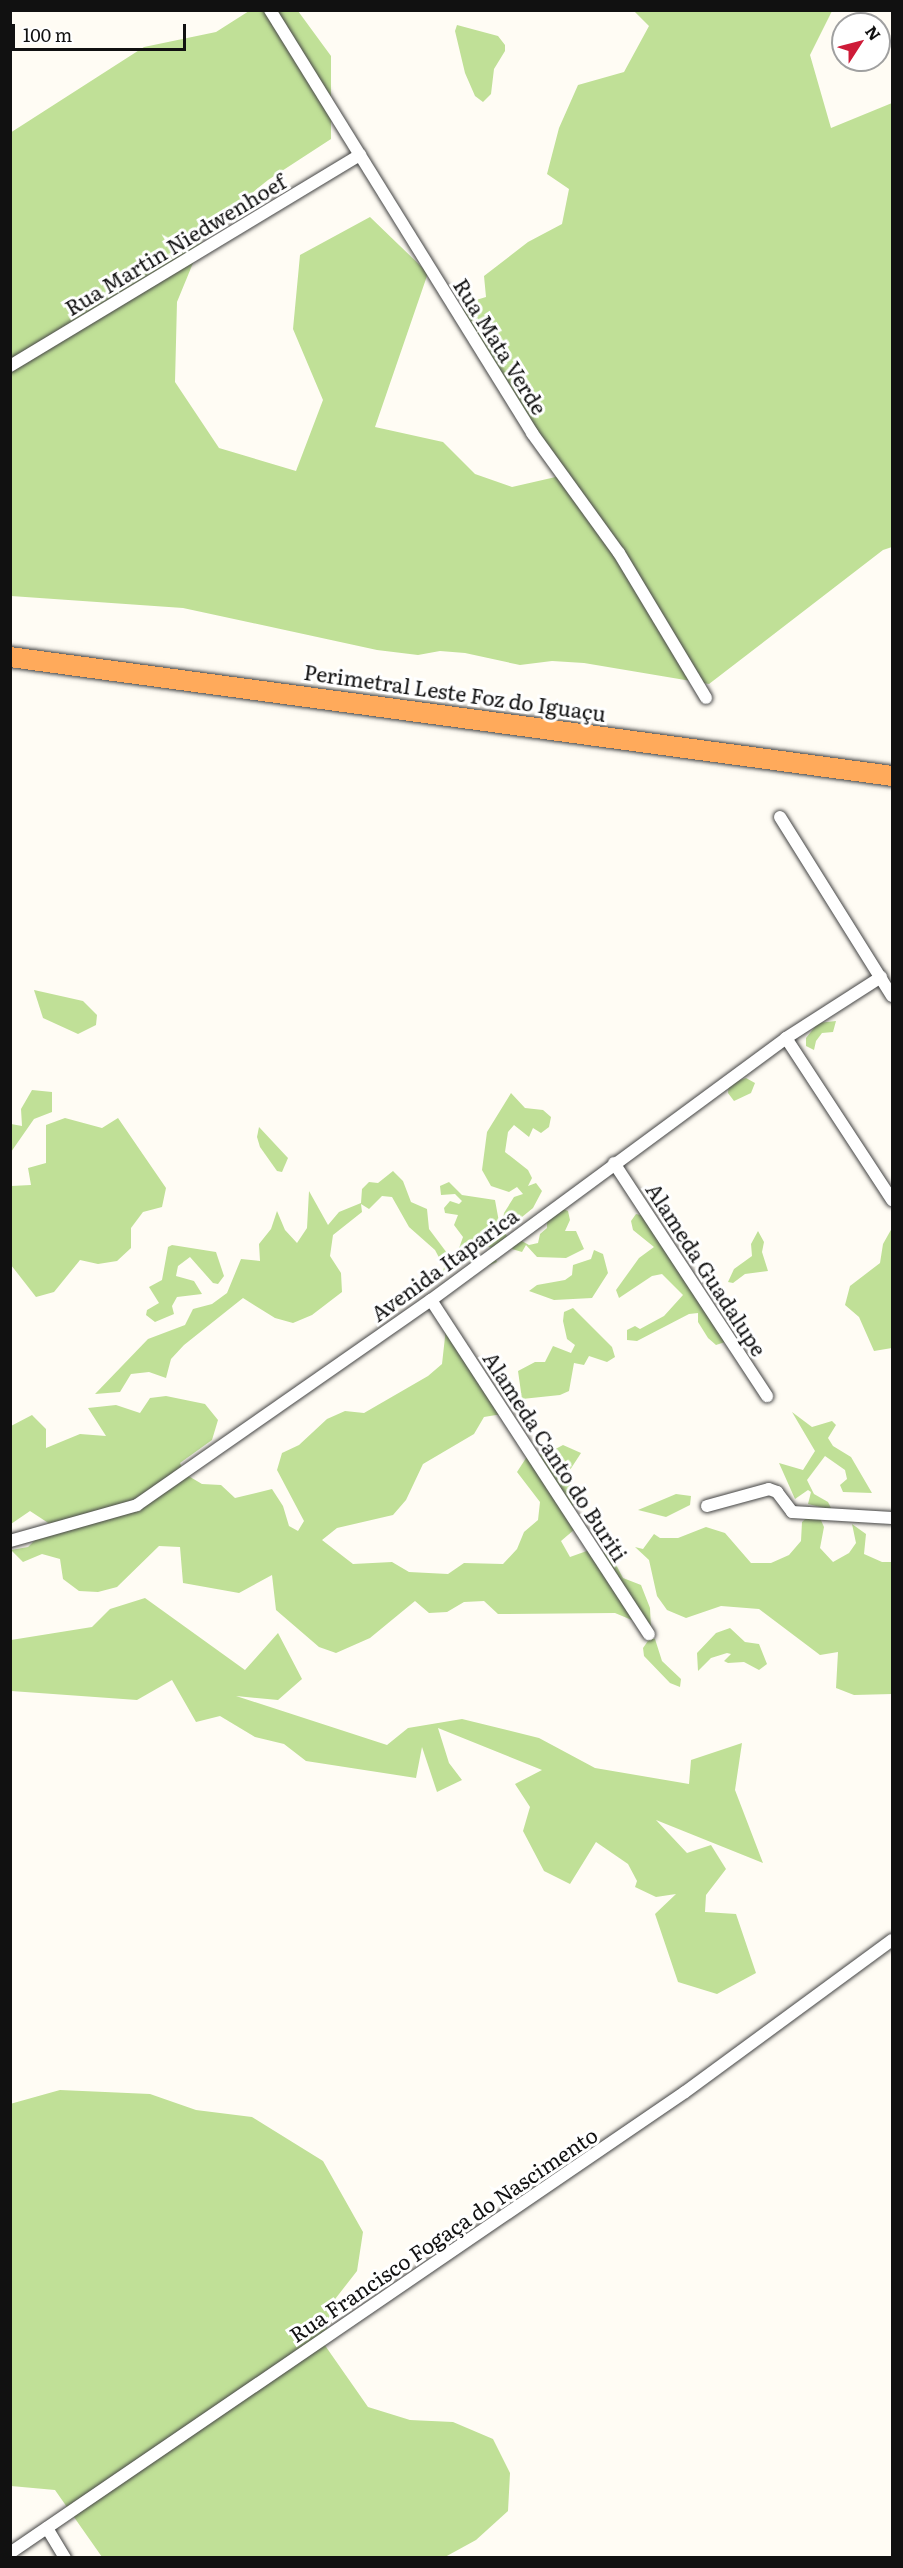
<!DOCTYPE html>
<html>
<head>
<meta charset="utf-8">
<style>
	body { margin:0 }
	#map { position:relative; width:903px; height:2568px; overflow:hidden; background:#fffcf4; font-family:Literata,serif }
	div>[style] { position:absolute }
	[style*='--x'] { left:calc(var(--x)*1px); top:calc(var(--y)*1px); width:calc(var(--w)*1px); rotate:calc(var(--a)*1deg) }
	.forest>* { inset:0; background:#c0e097 }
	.roads { filter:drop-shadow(0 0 2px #444) drop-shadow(0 0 2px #444) }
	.minor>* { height:12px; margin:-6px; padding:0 6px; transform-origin:6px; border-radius:6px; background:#fff }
	.trunk>* { height:20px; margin:-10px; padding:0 10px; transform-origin:10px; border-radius:10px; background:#ffaa5b }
	span { translate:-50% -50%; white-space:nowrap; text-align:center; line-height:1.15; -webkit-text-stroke:6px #fff; paint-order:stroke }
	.street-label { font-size:21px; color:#111 }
	.frame { position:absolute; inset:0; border:12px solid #111; pointer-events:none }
	.north { position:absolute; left:831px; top:12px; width:60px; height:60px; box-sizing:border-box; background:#fff; border:2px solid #a0a0a0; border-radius:50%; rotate:54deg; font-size:16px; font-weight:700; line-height:24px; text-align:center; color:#111 }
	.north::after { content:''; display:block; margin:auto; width:21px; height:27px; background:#ce1b38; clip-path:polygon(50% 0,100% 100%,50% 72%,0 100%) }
	.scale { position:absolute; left:12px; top:24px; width:174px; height:27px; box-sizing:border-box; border:3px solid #111; border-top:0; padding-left:8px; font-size:18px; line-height:21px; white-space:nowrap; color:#111; -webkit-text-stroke:4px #fff; paint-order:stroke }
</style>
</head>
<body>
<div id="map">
	<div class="forest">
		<i style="clip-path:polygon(249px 11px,298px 11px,331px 56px,331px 139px,268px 180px,207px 229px,177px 302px,175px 382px,219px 448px,296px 471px,323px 400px,293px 329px,300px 255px,370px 217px,428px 273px,375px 427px,443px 442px,475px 474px,512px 487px,560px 476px,464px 331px,463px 304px,486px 297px,484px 276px,528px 242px,562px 224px,569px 189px,547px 174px,559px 128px,578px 85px,624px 72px,649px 26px,634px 11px,832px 11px,810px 55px,831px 128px,892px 103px,892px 547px,883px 550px,709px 684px,584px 663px,552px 661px,520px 665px,465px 653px,440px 651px,418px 655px,377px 650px,183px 608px,11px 596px,10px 133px,144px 47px,216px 32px)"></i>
		<i style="clip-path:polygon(457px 25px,498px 36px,505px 45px,505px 51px,494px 69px,491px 94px,483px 102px,475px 96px,465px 73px,455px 31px)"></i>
		<i style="clip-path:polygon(34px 990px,83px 1001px,97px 1015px,96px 1025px,78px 1034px,43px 1018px)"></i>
		<i style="clip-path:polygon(836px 1021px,833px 1032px,822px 1033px,816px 1041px,814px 1050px,806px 1046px,806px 1038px,818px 1023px)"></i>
		<i style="clip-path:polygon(746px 1078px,755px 1083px,751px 1093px,734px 1101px,728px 1093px,729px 1084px)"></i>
		<i style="clip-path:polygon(32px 1090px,52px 1092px,52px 1112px,34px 1119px,11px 1152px,11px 1124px,22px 1126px,21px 1109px)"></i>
		<i style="clip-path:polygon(511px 1093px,525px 1108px,543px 1110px,551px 1117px,549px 1127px,541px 1133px,533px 1128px,529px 1137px,514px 1125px,508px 1132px,505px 1152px,528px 1170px,532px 1178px,528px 1186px,536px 1183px,542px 1191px,533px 1208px,511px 1226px,503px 1220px,504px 1213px,514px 1197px,523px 1194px,517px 1187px,509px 1192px,491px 1186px,482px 1170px,487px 1132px)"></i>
		<i style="clip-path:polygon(65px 1118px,102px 1128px,118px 1118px,166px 1188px,162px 1207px,143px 1212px,131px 1228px,131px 1248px,117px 1261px,98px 1264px,80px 1260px,54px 1292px,36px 1297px,11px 1265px,11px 1186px,31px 1185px,28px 1168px,46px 1163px,46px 1125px)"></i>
		<i style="clip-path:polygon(259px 1127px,288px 1158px,282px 1172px,277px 1171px,260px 1147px,257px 1137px)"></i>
		<i style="clip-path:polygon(393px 1171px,403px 1181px,411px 1202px,427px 1209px,429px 1229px,450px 1257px,458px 1251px,463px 1237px,454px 1225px,458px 1215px,445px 1213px,444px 1208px,450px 1201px,459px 1204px,462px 1201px,455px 1194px,441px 1195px,440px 1186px,449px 1182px,462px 1195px,495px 1200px,499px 1222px,508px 1238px,492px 1248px,483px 1245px,475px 1251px,476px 1256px,495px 1257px,497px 1262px,485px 1267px,459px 1257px,450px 1273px,442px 1276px,444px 1267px,435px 1250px,409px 1227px,392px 1197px,382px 1196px,369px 1209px,361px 1204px,362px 1212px,333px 1235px,330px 1256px,341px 1273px,342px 1292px,312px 1315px,293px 1323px,275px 1318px,243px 1298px,184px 1345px,171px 1359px,166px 1378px,149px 1372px,131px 1374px,120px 1392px,95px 1394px,148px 1339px,185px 1325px,193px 1309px,212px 1304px,227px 1293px,241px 1259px,260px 1261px,259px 1244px,271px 1229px,277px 1211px,285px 1230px,297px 1243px,307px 1228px,309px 1191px,328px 1225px,339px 1212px,361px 1203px,362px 1189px,369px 1182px,378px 1183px)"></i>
		<i style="clip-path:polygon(563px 1209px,568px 1211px,570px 1220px,565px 1231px,576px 1231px,584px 1249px,566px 1258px,537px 1257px,526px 1245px,522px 1252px,512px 1249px,514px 1243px,520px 1240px,529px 1245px,538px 1243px,540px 1234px,547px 1228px,547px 1218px)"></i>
		<i style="clip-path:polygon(636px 1214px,645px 1216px,725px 1342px,716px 1345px,708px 1338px,698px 1322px,698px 1313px,689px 1314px,637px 1341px,627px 1340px,627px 1330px,635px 1326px,640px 1329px,664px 1316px,683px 1295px,662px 1274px,652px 1276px,619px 1298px,616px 1290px,639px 1258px,654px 1247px,633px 1230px,631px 1221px)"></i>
		<i style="clip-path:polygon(892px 1228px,892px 1348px,874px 1351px,859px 1317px,845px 1305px,850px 1286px,880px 1263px,883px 1244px)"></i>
		<i style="clip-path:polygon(758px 1231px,764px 1242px,762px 1252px,768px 1271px,745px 1274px,733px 1283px,728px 1282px,734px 1269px,752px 1256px,751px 1244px)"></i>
		<i style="clip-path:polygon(172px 1245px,216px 1252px,224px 1276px,218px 1284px,213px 1283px,190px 1257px,178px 1266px,176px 1276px,194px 1281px,202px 1294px,177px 1297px,172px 1306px,174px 1314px,155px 1322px,146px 1315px,147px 1310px,159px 1303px,149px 1287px,162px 1280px,168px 1247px)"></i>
		<i style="clip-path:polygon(594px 1250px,603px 1254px,608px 1273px,592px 1298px,554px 1300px,529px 1291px,537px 1285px,565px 1280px,572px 1275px,573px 1265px,591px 1259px)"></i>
		<i style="clip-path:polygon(573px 1308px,612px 1347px,615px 1357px,607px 1362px,589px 1356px,584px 1365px,574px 1363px,569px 1391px,560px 1395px,522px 1399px,518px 1371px,535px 1362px,545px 1362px,553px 1346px,571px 1353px,575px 1345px,567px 1339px,563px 1321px,564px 1312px)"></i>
		<i style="clip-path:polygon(446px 1328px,502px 1414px,484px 1417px,474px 1434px,423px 1464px,406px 1500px,393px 1515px,337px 1528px,322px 1540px,353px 1564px,392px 1562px,409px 1572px,448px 1574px,464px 1563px,503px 1564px,517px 1549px,524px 1532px,538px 1520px,540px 1502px,517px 1472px,528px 1455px,546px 1454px,563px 1445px,581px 1453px,570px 1470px,575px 1529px,561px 1541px,570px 1557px,595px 1548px,612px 1557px,623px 1578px,641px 1585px,650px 1608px,651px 1628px,615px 1613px,498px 1614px,484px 1601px,464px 1602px,447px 1612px,429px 1613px,415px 1601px,370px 1638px,336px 1653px,319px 1647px,276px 1610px,272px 1575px,239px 1593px,183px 1583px,180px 1547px,159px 1546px,117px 1587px,98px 1592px,79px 1591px,63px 1579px,60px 1559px,42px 1554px,23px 1562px,11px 1550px,28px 1547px,41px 1534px,62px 1532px,30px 1511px,11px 1524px,11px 1426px,32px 1415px,46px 1429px,46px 1448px,80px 1434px,106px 1436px,88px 1408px,116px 1405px,140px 1413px,150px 1398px,166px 1396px,205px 1404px,218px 1420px,212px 1440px,180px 1463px,185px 1474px,202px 1484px,221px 1485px,235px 1498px,272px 1489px,283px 1506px,289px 1526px,298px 1531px,304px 1521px,277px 1470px,282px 1453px,299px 1445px,327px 1419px,345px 1411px,364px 1413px,428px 1376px,442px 1364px)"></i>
		<i style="clip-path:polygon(792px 1412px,812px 1427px,832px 1421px,836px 1425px,828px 1438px,833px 1446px,851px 1457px,872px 1493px,843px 1492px,840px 1485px,847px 1479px,845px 1470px,825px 1456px,807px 1480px,814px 1494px,828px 1502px,832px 1510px,808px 1504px,811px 1492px,808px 1490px,795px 1499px,779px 1463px,803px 1470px,815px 1451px)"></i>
		<i style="clip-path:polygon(676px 1494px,691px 1496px,690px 1505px,666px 1517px,638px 1510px)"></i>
		<i style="clip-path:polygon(816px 1509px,824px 1527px,820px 1548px,833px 1562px,849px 1553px,856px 1543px,852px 1524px,866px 1534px,864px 1554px,882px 1562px,892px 1562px,892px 1694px,854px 1695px,836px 1688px,838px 1652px,820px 1655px,759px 1609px,721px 1606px,686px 1618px,667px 1610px,657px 1596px,649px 1560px,635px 1547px,643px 1549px,654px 1534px,660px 1538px,678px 1538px,706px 1527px,725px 1533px,751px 1563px,771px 1563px,789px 1555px,801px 1541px,802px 1522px)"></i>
		<i style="clip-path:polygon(145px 1598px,245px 1670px,278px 1633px,302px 1679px,278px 1700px,236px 1696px,387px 1745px,408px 1728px,462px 1719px,539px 1738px,595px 1768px,689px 1784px,691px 1760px,742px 1743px,735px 1790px,763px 1863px,656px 1820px,687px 1853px,711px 1845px,726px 1869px,706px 1895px,705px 1912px,736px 1914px,756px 1973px,717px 1994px,678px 1982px,655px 1914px,676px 1894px,656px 1897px,635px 1887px,637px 1881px,628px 1864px,596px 1842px,570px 1884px,544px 1871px,523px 1831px,530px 1807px,515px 1784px,542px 1770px,438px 1728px,449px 1763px,462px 1780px,437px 1792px,422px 1747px,416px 1778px,306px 1761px,284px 1744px,255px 1737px,220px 1716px,196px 1722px,172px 1680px,137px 1700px,11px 1691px,11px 1640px,92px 1627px,110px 1609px)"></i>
		<i style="clip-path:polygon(730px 1628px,745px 1642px,759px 1644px,767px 1664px,759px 1670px,744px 1662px,728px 1663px,724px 1661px,731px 1654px,727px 1653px,711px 1658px,698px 1671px,697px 1653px,716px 1633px)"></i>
		<i style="clip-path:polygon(650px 1638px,655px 1639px,662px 1661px,681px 1679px,680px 1687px,670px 1683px,644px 1656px,643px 1648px)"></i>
		<i style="clip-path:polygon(60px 2090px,150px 2094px,196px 2110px,252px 2117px,323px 2161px,363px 2232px,357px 2271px,332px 2303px,324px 2344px,368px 2407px,410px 2420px,453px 2422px,493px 2439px,510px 2473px,508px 2511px,476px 2540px,445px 2557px,102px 2557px,55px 2490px,11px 2486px,10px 2104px)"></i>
	</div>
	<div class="roads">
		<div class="minor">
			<i style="--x:270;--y:10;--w:498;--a:58.2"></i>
			<i style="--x:532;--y:433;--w:148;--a:54.1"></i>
			<i style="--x:619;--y:553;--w:169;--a:59"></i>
			<i style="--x:10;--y:366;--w:409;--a:-31.1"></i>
			<i style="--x:780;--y:817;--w:211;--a:58"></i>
			<i style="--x:786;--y:1038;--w:194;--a:56.8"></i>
			<i style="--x:614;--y:1163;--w:279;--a:56.7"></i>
			<i style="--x:431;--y:1300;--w:399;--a:56.9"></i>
			<i style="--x:707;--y:1506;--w:64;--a:-15.3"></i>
			<i style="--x:769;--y:1489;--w:9;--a:21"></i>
			<i style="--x:777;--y:1492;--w:25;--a:53"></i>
			<i style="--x:792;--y:1512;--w:100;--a:3.4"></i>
			<i style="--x:10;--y:1541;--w:132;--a:-15.8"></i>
			<i style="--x:137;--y:1505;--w:358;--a:-34.9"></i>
			<i style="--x:431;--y:1300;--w:441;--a:-36.4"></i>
			<i style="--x:786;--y:1038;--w:113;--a:-32.7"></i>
			<i style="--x:47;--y:2528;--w:35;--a:59"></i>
			<i style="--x:10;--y:2553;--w:817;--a:-34.33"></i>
			<i style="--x:685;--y:2092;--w:257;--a:-36.3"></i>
		</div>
		<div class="trunk">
			<i style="--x:10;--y:657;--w:890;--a:7.68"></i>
		</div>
	</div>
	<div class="street-label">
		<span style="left:175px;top:244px;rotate:-31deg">Rua Martin Niedwenhoef</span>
		<span style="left:501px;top:346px;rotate:58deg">Rua Mata Verde</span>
		<span style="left:455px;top:692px;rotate:8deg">Perimetral Leste Foz do Iguaçu</span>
		<span style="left:444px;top:1264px;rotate:-36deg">Avenida Itaparica</span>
		<span style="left:707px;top:1269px;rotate:57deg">Alameda Guadalupe</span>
		<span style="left:556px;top:1456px;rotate:57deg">Alameda Canto do Buriti</span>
		<span style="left:443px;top:2234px;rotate:-34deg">Rua Francisco Fogaça do Nascimento</span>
	</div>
	<div class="frame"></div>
	<div class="north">N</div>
	<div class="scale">100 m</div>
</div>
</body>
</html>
